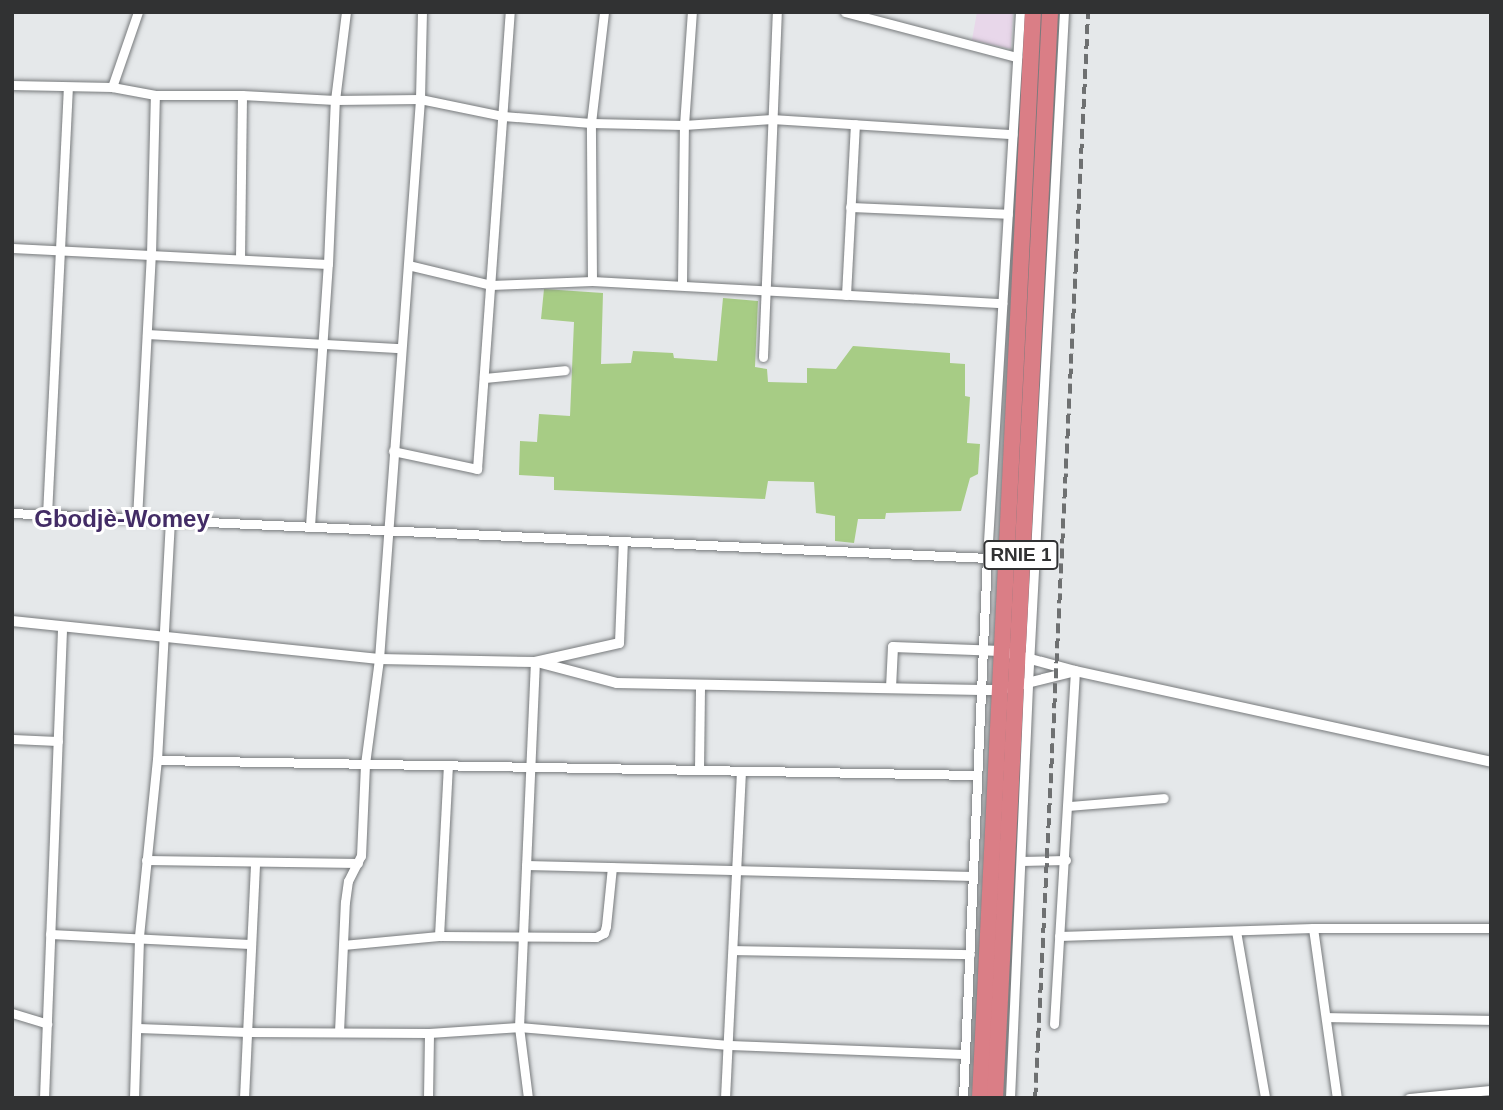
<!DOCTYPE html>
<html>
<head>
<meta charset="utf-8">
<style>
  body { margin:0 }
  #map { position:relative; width:1503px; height:1110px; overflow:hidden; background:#e5e8ea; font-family:Arial,sans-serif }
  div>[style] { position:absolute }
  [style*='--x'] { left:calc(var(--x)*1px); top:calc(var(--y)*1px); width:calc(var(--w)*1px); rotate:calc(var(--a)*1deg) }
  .commercial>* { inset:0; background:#e8d7ea }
  .green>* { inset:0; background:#a7cc85 }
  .roads { filter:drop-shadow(0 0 2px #777a7c) drop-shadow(0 0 2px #777a7c) }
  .minor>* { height:9px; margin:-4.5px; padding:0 4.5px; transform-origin:4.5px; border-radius:4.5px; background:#fff }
  .tertiary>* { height:10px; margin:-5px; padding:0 5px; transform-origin:5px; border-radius:5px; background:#fff }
  .trunk>* { height:16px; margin:-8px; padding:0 8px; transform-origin:8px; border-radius:8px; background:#da7e86 }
  .rail>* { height:3.5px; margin-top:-1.75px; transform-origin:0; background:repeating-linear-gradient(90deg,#6e7071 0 10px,transparent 0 15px) }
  span { translate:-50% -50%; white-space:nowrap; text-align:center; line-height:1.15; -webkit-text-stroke:6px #fff; paint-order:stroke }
  .shield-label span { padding:2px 5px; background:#fff; border:2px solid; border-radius:5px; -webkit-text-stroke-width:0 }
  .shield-label { font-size:19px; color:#313233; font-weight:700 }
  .quarter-label { font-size:24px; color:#432c66; font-weight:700 }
  .frame { position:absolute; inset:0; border:14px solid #313233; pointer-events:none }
</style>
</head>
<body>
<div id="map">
  <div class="commercial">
    <i style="clip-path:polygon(977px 12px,1013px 12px,1011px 49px,972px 40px)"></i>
  </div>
  <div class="green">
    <i style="clip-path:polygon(544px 289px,603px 293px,601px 364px,631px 363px,633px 351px,673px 353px,674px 358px,717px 361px,723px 298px,758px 301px,755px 367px,767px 369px,768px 382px,807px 383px,807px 368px,836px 369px,853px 346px,950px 353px,950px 363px,965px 364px,965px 396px,970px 397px,967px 443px,980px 444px,978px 474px,970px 478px,961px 511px,886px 513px,885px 519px,858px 519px,854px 543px,835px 541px,835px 516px,816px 513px,814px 482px,768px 481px,765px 499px,554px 490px,554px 477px,519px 475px,520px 441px,537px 442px,539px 414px,570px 416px,574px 322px,541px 319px)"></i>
  </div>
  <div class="roads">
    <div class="minor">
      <i style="--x:845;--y:12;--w:178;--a:14.7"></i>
      <i style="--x:12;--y:85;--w:100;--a:1.1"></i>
      <i style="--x:112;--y:87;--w:44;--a:10.5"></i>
      <i style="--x:155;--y:95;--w:87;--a:0"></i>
      <i style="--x:242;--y:95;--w:93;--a:3.1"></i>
      <i style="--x:335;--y:100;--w:85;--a:-0.7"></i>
      <i style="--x:420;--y:99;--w:85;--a:11.6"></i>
      <i style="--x:503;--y:116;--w:88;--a:4.5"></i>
      <i style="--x:591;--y:123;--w:93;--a:1.2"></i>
      <i style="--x:684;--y:125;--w:88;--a:-3.9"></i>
      <i style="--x:772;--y:119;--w:241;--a:3.6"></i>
      <i style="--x:112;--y:87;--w:79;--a:-70.9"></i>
      <i style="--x:850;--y:207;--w:158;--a:2.5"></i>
      <i style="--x:12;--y:248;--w:316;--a:2.9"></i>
      <i style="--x:240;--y:259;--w:164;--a:-89.3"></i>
      <i style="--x:408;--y:265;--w:85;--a:13.5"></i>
      <i style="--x:491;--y:285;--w:101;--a:-2.3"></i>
      <i style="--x:592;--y:281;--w:411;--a:3.1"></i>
      <i style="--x:592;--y:281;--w:158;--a:-90.4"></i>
      <i style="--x:591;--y:123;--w:112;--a:-83.3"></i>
      <i style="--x:682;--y:284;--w:159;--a:-89.3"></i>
      <i style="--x:684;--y:125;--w:113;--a:-86"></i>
      <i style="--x:846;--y:295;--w:171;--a:-87"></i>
      <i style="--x:147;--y:334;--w:254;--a:3.2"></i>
      <i style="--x:763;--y:357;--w:345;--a:-87.7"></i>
      <i style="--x:484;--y:378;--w:81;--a:-5.6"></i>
      <i style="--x:393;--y:451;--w:86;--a:12.1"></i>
      <i style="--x:477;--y:469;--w:458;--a:-85.9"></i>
      <i style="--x:12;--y:513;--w:976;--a:2.64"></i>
      <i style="--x:47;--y:515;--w:428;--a:-87.2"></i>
      <i style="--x:137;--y:519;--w:264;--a:-87"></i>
      <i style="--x:151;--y:255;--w:160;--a:-88.6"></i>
      <i style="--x:310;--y:526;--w:263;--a:-86.1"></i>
      <i style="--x:328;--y:264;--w:164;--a:-87.6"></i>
      <i style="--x:335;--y:100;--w:89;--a:-82.9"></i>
      <i style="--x:619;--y:643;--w:102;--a:-87.8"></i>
      <i style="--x:12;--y:739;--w:46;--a:2.5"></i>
      <i style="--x:157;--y:760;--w:820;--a:1.05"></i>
      <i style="--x:699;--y:770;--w:86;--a:-89.3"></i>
      <i style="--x:1069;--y:806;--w:95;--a:-4.8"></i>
      <i style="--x:146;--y:860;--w:212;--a:0.8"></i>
      <i style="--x:1021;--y:861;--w:45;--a:-1.3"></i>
      <i style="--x:526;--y:865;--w:447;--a:1.4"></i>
      <i style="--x:1313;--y:928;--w:172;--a:82"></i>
      <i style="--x:1236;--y:931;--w:169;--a:80.1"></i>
      <i style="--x:50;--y:934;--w:200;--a:2.9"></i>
      <i style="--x:439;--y:936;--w:171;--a:-87"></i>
      <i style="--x:1059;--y:936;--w:254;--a:-1.8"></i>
      <i style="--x:1313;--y:928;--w:178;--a:0"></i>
      <i style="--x:343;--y:945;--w:96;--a:-5.4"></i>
      <i style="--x:439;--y:936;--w:157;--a:0.4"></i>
      <i style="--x:596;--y:937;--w:9;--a:-27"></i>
      <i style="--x:604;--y:933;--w:7;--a:-74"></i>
      <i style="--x:606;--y:926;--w:59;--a:-84.2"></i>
      <i style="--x:733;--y:950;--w:237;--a:1"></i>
      <i style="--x:12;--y:1013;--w:37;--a:17"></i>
      <i style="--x:1326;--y:1017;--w:165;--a:1"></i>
      <i style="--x:1054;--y:1024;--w:354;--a:-86.6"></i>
      <i style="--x:138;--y:1028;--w:109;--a:2.1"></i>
      <i style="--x:247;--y:1032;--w:182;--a:0.3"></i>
      <i style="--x:429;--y:1033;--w:90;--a:-3.8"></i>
      <i style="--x:519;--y:1027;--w:210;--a:4.9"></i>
      <i style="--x:728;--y:1045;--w:237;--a:2.2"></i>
      <i style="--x:339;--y:1032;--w:130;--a:-87.4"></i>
      <i style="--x:345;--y:902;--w:21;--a:-82"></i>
      <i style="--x:348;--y:881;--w:28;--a:-63"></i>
      <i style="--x:361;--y:856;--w:92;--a:-87.5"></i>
      <i style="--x:365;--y:764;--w:106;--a:-82.4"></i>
      <i style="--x:379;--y:659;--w:561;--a:-85.81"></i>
      <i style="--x:420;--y:99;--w:87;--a:-88.7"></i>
      <i style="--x:44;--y:1098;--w:471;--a:-87.8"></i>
      <i style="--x:134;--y:1098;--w:162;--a:-88.2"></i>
      <i style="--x:139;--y:936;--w:177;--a:-84.2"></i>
      <i style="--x:157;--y:760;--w:240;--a:-86.9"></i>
      <i style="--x:244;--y:1098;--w:235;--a:-87.3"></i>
      <i style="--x:428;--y:1098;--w:65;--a:-89.1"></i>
      <i style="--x:528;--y:1098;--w:72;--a:-97.2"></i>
      <i style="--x:519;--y:1027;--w:365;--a:-87.5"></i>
      <i style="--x:725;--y:1098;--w:327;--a:-87.2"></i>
      <i style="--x:963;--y:1098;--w:541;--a:-87.46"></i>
      <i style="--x:987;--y:558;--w:547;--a:-86.54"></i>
      <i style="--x:1010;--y:1098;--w:415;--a:-87.5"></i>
      <i style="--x:1028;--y:683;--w:672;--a:-86.93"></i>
      <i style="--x:1409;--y:1098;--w:82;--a:-5.6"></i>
    </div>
    <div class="tertiary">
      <i style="--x:12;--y:621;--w:369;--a:5.9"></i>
      <i style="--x:379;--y:659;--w:156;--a:1.1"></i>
      <i style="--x:535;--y:662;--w:86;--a:-12.7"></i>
      <i style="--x:537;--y:662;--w:83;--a:14.7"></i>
      <i style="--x:617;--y:683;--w:364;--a:1.1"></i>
      <i style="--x:981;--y:690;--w:17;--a:0"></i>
      <i style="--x:998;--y:690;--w:76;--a:-13.7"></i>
      <i style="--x:891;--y:688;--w:41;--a:-87.2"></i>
      <i style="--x:893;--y:647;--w:108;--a:2.1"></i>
      <i style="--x:1001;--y:651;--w:77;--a:15.1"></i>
      <i style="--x:1075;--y:671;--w:426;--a:12.3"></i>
    </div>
    <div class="trunk">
      <i style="--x:980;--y:1098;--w:1087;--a:-87.21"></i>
      <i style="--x:995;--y:1098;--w:1087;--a:-87.1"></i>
    </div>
  </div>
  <div class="rail">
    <i style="--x:1035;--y:1098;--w:1087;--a:-87.21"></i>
  </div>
  <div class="shield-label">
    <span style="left:1021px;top:555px">RNIE 1</span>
  </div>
  <div class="quarter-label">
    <span style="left:122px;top:519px">Gbodjè-Womey</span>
  </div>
  <div class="frame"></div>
</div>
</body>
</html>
